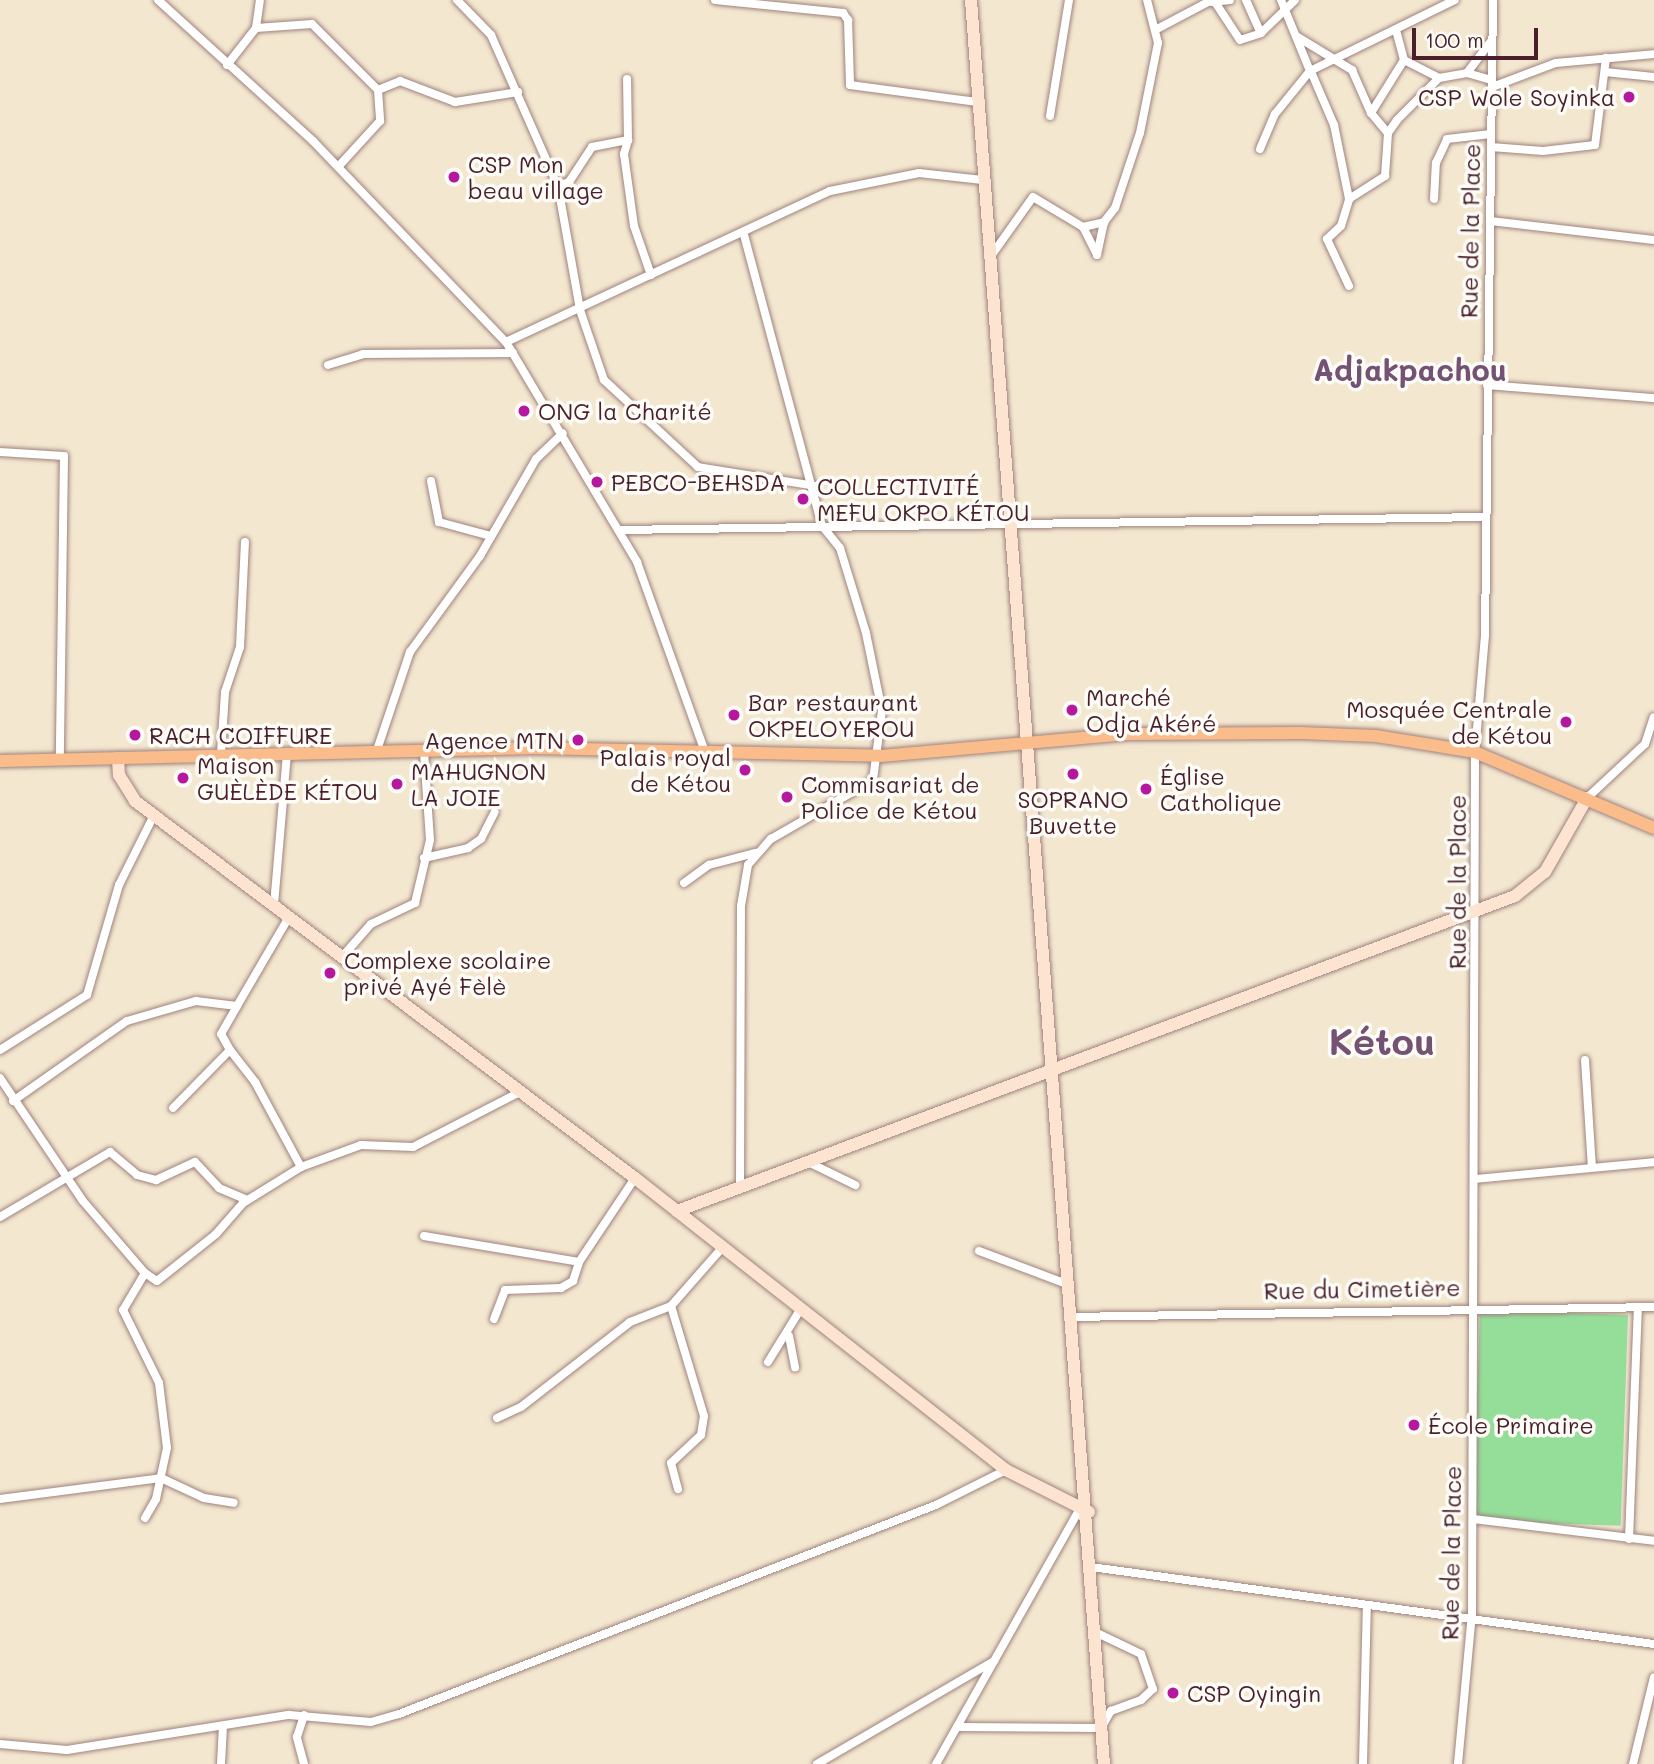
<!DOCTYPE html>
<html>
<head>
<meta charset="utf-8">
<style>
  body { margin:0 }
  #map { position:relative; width:1654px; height:1764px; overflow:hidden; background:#f4e7d0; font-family:Mali,sans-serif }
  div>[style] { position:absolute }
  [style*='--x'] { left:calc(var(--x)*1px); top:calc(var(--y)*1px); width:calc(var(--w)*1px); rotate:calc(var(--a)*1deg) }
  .green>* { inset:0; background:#95de9a; transform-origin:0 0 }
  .roads { filter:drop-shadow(0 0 2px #9f837e) drop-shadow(0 0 2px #9f837e) }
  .street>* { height:8px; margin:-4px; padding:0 4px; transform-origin:4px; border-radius:4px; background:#fff }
  .secondary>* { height:12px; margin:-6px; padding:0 6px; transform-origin:6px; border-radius:6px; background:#fde4d0 }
  .primary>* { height:12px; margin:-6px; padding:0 6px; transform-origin:6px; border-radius:6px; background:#f9bc8a }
  .dots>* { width:19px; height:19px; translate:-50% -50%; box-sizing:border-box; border:4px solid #fdfcf7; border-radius:50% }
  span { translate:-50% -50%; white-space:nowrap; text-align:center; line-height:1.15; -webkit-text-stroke:7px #fdfcf7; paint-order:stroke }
  .poi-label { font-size:23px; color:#4a1f2b }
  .right { translate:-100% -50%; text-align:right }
  .left { translate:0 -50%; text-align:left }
  .street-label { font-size:23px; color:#4a1f2b }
  .district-label { font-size:30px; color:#735273; font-weight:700 }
  .town-label { font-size:37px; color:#735273; font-weight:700 }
  .scale { position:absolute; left:1412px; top:28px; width:126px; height:32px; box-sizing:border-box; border:4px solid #4a1f2b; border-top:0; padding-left:9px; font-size:21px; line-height:24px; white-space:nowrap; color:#4a1f2b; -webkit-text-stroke:5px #fdfcf7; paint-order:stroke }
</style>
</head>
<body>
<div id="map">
  <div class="green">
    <i style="left:1628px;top:1315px;width:211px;height:148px;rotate:92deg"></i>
  </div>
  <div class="roads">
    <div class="street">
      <i style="--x:158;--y:0;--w:210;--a:42.3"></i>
      <i style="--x:313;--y:141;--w:279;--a:46.2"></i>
      <i style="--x:506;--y:342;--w:256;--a:59.2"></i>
      <i style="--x:637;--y:562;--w:199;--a:70.3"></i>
      <i style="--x:457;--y:0;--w:49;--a:45.8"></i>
      <i style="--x:491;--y:35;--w:165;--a:66.1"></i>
      <i style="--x:558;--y:186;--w:126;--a:79.9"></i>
      <i style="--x:580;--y:310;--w:74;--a:71.1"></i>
      <i style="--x:604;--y:380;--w:128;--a:42.8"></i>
      <i style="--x:698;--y:467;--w:119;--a:9.2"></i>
      <i style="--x:715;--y:0;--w:129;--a:5.8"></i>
      <i style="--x:843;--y:13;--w:9;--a:54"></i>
      <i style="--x:848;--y:20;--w:65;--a:88.2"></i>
      <i style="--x:850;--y:85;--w:129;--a:7.6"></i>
      <i style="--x:1246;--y:0;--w:36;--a:66"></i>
      <i style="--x:1261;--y:33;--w:47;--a:-44.1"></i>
      <i style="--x:1281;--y:0;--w:77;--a:67.8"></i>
      <i style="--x:1212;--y:2;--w:18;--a:-6"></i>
      <i style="--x:1215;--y:2;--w:45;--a:56.7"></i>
      <i style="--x:1240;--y:40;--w:22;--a:-18"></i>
      <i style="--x:256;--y:28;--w:56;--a:-4.1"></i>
      <i style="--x:312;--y:24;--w:93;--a:45"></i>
      <i style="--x:378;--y:90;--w:31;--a:86"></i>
      <i style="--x:380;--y:121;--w:62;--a:132.4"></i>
      <i style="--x:1157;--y:29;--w:62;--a:-27.8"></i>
      <i style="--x:1296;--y:36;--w:66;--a:31.3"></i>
      <i style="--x:1352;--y:70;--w:47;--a:66.2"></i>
      <i style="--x:1371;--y:113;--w:26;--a:50"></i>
      <i style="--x:1404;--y:60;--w:39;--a:27"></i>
      <i style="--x:227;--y:65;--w:47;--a:-51.9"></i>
      <i style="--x:256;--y:28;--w:28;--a:-82"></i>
      <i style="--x:1605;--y:72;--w:49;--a:5.8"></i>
      <i style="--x:1467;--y:73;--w:39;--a:-53"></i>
      <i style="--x:1312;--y:74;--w:56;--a:66.7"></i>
      <i style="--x:1334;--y:125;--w:76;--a:78.5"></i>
      <i style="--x:1492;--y:87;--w:68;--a:-20.6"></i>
      <i style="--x:1556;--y:63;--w:98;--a:-5.2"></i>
      <i style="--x:378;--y:90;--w:24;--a:-22"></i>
      <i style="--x:400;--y:81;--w:59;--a:20.9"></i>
      <i style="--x:455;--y:102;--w:64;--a:-9"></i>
      <i style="--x:1371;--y:113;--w:62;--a:-58.1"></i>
      <i style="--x:1404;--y:60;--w:31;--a:-105"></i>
      <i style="--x:1050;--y:116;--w:118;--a:-80.7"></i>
      <i style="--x:628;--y:140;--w:15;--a:106"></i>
      <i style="--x:624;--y:154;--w:73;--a:82.1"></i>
      <i style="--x:634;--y:226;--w:52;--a:70.9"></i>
      <i style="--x:1491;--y:147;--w:52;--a:4.4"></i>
      <i style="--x:1543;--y:151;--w:52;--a:-6.6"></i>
      <i style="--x:1595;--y:145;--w:88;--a:-82.8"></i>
      <i style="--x:1260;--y:149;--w:38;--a:-67"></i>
      <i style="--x:1275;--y:114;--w:55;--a:-50.9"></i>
      <i style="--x:1310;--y:71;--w:161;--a:-26.1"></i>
      <i style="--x:558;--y:186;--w:12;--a:-20"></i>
      <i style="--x:569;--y:182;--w:42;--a:-56.7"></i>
      <i style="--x:592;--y:147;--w:37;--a:-11"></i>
      <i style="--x:628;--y:140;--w:61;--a:-90.9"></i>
      <i style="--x:1434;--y:199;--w:36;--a:-87"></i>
      <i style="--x:1436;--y:163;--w:26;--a:-65"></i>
      <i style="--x:1447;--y:139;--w:44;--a:-6.5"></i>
      <i style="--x:1490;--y:221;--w:165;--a:6.6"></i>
      <i style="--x:1083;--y:227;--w:31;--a:63"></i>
      <i style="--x:1097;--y:255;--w:34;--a:-78"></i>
      <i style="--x:991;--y:256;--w:72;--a:-54.6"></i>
      <i style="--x:1033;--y:197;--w:58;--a:31"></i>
      <i style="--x:1083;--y:227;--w:22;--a:-13"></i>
      <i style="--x:1104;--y:222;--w:18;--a:-52"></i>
      <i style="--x:1115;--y:208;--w:79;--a:-71.6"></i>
      <i style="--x:1140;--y:133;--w:92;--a:-78.7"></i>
      <i style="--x:1158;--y:43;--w:44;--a:-104.3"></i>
      <i style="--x:1349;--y:286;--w:52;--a:-115.1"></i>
      <i style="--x:1327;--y:239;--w:19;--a:-43"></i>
      <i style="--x:1341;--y:226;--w:28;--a:-73"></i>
      <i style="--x:1349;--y:199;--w:43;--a:-32.6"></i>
      <i style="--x:1385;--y:176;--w:43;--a:-86"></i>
      <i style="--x:1388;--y:133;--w:16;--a:-55"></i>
      <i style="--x:1397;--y:120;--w:59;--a:-45"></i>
      <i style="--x:1439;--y:78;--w:28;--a:-10"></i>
      <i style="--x:1467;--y:73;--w:25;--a:16"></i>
      <i style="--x:506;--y:342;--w:357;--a:-25"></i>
      <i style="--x:830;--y:191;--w:91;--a:-11.4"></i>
      <i style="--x:919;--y:173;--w:64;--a:6.2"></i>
      <i style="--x:328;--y:365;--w:37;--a:-17"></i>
      <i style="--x:363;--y:354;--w:150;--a:-0.4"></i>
      <i style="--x:1487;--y:385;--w:168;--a:4.5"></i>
      <i style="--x:0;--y:452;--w:64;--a:3.6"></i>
      <i style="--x:64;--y:456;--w:304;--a:90.8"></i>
      <i style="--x:431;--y:481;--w:42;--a:79"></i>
      <i style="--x:439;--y:522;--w:54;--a:15.1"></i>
      <i style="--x:620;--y:530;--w:864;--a:-0.86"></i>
      <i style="--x:376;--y:753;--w:107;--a:-71.4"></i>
      <i style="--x:410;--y:652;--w:119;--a:-53.9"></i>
      <i style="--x:480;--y:556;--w:112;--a:-60"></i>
      <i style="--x:536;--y:459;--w:37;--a:-44"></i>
      <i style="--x:221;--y:754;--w:62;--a:-86.3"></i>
      <i style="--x:225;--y:692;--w:47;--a:-71.6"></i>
      <i style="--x:240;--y:647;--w:105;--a:-87.3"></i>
      <i style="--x:1587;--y:798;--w:79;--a:-43"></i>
      <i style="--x:1645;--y:744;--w:28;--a:-72"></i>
      <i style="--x:424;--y:858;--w:45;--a:-12.8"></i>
      <i style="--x:468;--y:848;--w:16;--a:-35"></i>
      <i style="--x:481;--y:839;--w:30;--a:-63"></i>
      <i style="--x:684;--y:883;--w:31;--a:-36"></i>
      <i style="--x:709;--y:865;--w:48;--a:-14.6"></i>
      <i style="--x:274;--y:905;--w:153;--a:-85.1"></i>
      <i style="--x:342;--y:957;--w:44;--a:-48.7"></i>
      <i style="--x:371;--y:924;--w:49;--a:-25.5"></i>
      <i style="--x:415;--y:903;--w:65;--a:-76.6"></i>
      <i style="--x:430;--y:840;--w:88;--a:-93.9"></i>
      <i style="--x:0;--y:1050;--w:103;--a:-32.3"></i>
      <i style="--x:87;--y:995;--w:115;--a:-73.8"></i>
      <i style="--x:119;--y:885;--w:78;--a:-63.4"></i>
      <i style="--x:230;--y:1050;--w:41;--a:52"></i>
      <i style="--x:255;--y:1082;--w:97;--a:61.6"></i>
      <i style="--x:301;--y:1167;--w:64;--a:-20.1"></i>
      <i style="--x:361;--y:1145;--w:52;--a:2.2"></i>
      <i style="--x:413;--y:1147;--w:118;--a:-27.2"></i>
      <i style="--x:1585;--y:1060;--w:107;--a:86.3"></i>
      <i style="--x:0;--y:1078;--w:148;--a:56"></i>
      <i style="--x:83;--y:1201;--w:95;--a:49.3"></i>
      <i style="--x:145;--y:1273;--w:43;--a:120.7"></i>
      <i style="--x:123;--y:1310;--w:81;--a:63.7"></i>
      <i style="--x:159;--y:1383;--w:65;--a:83"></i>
      <i style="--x:167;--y:1448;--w:52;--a:102.2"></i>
      <i style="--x:156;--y:1499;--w:22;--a:120"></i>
      <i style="--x:13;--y:1101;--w:139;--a:-35.1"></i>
      <i style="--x:127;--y:1021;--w:72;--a:-16.2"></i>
      <i style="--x:196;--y:1001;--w:41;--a:7"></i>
      <i style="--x:237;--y:1006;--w:103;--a:-59.7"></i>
      <i style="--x:173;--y:1108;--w:81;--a:-45.5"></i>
      <i style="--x:230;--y:1050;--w:18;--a:-119"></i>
      <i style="--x:221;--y:1034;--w:32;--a:-60"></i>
      <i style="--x:806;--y:1161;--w:55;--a:26.1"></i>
      <i style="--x:1475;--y:1179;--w:180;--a:-5.4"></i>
      <i style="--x:740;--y:1183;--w:277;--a:-89.8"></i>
      <i style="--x:741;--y:906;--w:42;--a:-80.3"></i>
      <i style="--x:748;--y:865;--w:35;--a:-49"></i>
      <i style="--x:771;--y:839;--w:118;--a:-30"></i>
      <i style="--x:873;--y:780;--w:70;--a:-82.6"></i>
      <i style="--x:882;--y:711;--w:80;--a:-101.6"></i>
      <i style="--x:866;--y:633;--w:89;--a:-107"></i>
      <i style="--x:840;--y:548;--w:28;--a:-129"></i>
      <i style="--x:822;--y:526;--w:301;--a:-105"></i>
      <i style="--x:0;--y:1217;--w:128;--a:-30.6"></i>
      <i style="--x:110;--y:1152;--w:35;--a:40"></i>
      <i style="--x:137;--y:1175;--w:20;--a:15"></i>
      <i style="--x:156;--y:1180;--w:43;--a:-24.8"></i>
      <i style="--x:195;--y:1162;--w:35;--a:47"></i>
      <i style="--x:219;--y:1188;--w:30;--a:23"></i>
      <i style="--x:424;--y:1236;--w:157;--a:9.5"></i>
      <i style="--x:579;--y:1262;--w:101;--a:-56.3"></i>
      <i style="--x:979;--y:1251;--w:94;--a:20.6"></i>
      <i style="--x:145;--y:1273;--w:14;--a:34"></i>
      <i style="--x:157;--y:1281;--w:75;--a:-38.5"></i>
      <i style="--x:216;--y:1234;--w:41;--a:-48.9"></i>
      <i style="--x:243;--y:1203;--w:68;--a:-31.8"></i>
      <i style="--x:671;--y:1306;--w:115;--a:73.3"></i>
      <i style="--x:704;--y:1416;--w:19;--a:99"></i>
      <i style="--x:701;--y:1435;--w:41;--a:137"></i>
      <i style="--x:671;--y:1463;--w:27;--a:75"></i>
      <i style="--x:1071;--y:1317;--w:583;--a:-0.98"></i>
      <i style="--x:494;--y:1319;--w:31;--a:-69"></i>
      <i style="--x:505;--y:1290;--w:56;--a:-2"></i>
      <i style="--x:561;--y:1288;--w:14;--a:-30"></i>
      <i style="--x:573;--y:1281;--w:20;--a:-72"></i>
      <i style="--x:789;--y:1336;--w:32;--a:79"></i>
      <i style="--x:768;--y:1362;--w:61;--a:-58.4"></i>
      <i style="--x:497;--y:1418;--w:26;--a:-25"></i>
      <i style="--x:521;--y:1407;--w:138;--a:-37.9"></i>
      <i style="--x:630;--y:1322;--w:44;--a:-21.3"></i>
      <i style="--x:671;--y:1306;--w:76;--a:-48.7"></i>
      <i style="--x:0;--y:1499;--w:162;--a:-7.4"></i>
      <i style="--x:161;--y:1478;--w:47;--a:24.9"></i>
      <i style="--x:204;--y:1498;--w:30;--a:9"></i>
      <i style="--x:1473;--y:1519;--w:182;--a:6.9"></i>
      <i style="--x:1629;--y:1539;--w:231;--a:-87.8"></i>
      <i style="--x:1091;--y:1567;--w:568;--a:7.79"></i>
      <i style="--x:957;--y:1727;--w:144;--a:0.4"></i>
      <i style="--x:1101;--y:1728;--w:20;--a:-60"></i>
      <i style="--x:1111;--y:1711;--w:32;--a:-20"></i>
      <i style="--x:1141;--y:1700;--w:16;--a:-43"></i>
      <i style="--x:1153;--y:1689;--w:37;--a:-109"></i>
      <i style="--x:1141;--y:1654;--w:53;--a:-154.4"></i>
      <i style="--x:0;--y:1744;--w:67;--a:5.1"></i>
      <i style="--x:67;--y:1750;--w:225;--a:-9"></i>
      <i style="--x:289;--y:1715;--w:82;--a:4.9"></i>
      <i style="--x:371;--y:1722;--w:29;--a:-16"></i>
      <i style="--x:399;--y:1714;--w:576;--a:-21.27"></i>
      <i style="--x:936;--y:1505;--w:78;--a:-26.6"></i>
      <i style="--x:221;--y:1764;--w:35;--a:-87"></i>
      <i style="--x:304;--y:1764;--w:28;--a:-105"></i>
      <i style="--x:297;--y:1737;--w:23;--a:-72"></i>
      <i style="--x:817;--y:1764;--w:205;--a:-30.2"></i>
      <i style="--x:936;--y:1764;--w:294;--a:-60.6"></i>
      <i style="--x:1363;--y:1764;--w:159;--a:-88.6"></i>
      <i style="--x:1458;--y:1764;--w:151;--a:-84.7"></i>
      <i style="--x:1472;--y:1614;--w:862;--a:-89.8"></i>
      <i style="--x:1475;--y:752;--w:117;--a:-85.1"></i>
      <i style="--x:1485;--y:635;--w:635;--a:-89.28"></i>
      <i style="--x:1633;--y:1764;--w:89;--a:-76.4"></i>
    </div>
    <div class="secondary">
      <i style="--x:971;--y:0;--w:1769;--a:85.69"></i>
      <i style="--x:118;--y:758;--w:17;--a:87"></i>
      <i style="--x:119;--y:775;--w:31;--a:58"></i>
      <i style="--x:135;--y:801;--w:626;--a:37.02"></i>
      <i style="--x:635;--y:1178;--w:472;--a:38.2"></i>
      <i style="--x:1006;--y:1470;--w:93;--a:26.8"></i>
      <i style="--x:677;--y:1211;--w:895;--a:-20.6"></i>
      <i style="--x:1515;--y:896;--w:38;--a:-39"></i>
      <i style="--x:1545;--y:872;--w:85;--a:-60.4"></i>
    </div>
    <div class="primary">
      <i style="--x:0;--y:761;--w:536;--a:-1.39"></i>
      <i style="--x:536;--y:748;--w:345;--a:1.3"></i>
      <i style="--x:881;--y:756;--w:247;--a:-5.1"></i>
      <i style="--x:1127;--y:734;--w:174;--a:-0.3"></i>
      <i style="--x:1301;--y:733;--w:75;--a:2.3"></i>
      <i style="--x:1376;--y:736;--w:100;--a:9.2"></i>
      <i style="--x:1475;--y:752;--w:194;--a:23"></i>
    </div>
  </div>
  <div class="dots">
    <i style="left:1629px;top:97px;background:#b5179e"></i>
    <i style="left:454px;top:177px;background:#b5179e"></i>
    <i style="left:524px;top:411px;background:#b5179e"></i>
    <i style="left:597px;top:482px;background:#b5179e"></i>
    <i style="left:803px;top:499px;background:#b5179e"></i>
    <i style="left:1072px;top:710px;background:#b5179e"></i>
    <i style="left:734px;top:715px;background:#b5179e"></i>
    <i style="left:1566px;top:722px;background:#b5179e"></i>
    <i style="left:135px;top:735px;background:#b5179e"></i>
    <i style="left:578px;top:740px;background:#b5179e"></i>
    <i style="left:745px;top:770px;background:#b5179e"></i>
    <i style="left:1073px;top:774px;background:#b5179e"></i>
    <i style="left:183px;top:778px;background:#b5179e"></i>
    <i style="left:397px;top:784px;background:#b5179e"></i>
    <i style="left:1146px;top:789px;background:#b5179e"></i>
    <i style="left:787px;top:797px;background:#b5179e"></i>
    <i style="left:330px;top:973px;background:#b5179e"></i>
    <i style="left:1414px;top:1425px;background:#b5179e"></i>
    <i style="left:1173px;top:1693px;background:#b5179e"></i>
  </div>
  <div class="poi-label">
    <span class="right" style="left:1615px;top:97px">CSP Wole Soyinka</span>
    <span class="left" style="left:468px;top:177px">CSP Mon<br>beau village</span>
    <span class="left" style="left:538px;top:411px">ONG la Charité</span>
    <span class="left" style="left:611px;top:482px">PEBCO-BEHSDA</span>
    <span class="left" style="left:817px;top:499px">COLLECTIVITÉ<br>MEFU OKPO KÉTOU</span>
    <span class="left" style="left:1086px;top:710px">Marché<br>Odja Akéré</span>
    <span class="left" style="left:748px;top:715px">Bar restaurant<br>OKPELOYEROU</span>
    <span class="right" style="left:1552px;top:722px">Mosquée Centrale<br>de Kétou</span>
    <span class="left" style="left:149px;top:735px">RACH COIFFURE</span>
    <span class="right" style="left:564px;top:740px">Agence MTN</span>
    <span class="right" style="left:731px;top:770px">Palais royal<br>de Kétou</span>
    <span class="left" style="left:197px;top:778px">Maison<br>GUÈLÈDE KÉTOU</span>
    <span class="left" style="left:411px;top:784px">MAHUGNON<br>LA JOIE</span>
    <span class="left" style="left:1160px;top:789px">Église<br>Catholique</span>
    <span class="left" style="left:801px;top:797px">Commisariat de<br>Police de Kétou</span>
    <span style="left:1073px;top:812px">SOPRANO<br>Buvette</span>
    <span class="left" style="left:344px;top:973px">Complexe scolaire<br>privé Ayé Fèlè</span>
    <span class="left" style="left:1428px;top:1425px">École Primaire</span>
    <span class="left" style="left:1187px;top:1693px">CSP Oyingin</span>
  </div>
  <div class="street-label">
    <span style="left:1470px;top:231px;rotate:-89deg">Rue de la Place</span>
    <span style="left:1457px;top:882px;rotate:-90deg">Rue de la Place</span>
    <span style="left:1362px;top:1289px;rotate:-1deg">Rue du Cimetière</span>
    <span style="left:1451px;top:1553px;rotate:-89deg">Rue de la Place</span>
  </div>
  <div class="district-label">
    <span style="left:1410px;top:369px">Adjakpachou</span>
  </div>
  <div class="town-label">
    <span style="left:1382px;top:1040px">Kétou</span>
  </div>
  <div class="scale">100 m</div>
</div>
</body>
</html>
